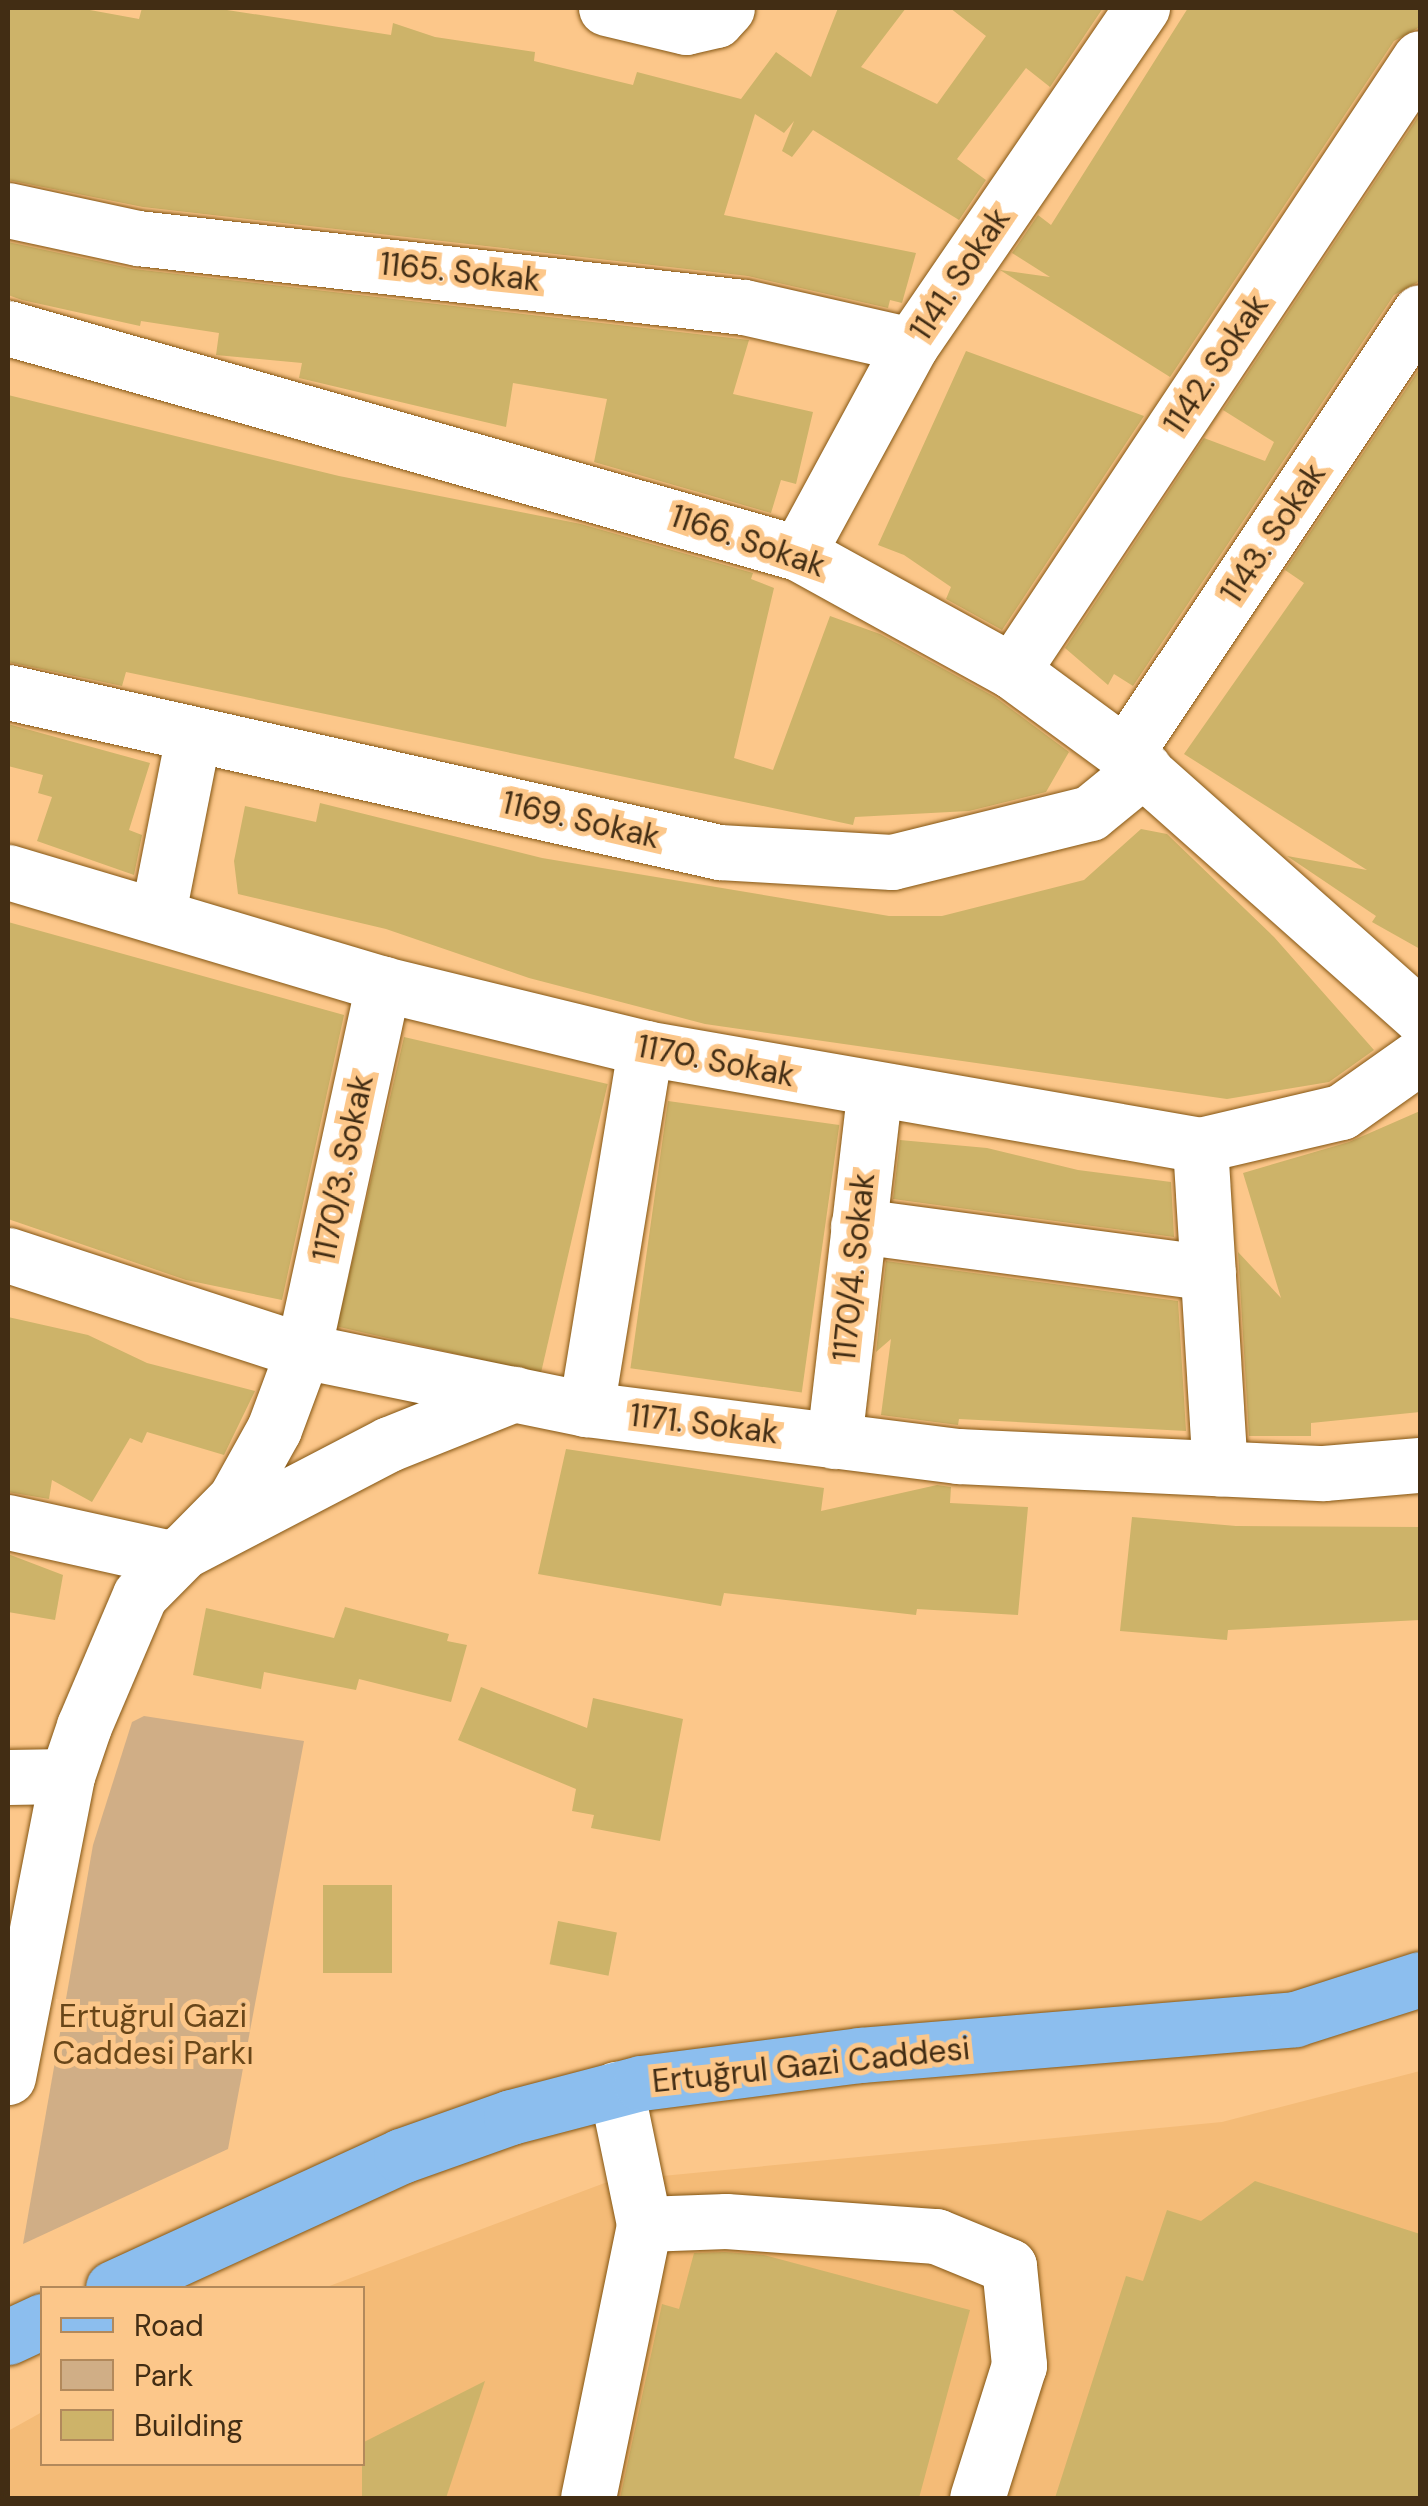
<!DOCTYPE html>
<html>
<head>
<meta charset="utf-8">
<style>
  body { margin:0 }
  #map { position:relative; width:1428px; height:2506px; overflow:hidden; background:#fcc78a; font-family:"DM Sans",sans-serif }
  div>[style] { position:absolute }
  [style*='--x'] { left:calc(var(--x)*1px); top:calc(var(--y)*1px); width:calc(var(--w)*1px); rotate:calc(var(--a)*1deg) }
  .built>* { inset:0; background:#f4bb77 }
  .green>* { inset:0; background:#d0ae86 }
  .building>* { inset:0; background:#cdb369; transform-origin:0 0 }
  .roads { filter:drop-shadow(0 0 2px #845613) drop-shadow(0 0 2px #845613) }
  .minor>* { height:55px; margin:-27.5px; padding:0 27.5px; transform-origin:27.5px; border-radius:27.5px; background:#fff }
  .major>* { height:55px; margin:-27.5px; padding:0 27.5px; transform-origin:27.5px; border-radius:27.5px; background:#8cbeee }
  span { translate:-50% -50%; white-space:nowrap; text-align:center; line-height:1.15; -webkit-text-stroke:10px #fcc78a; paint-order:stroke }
  .street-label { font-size:32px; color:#422d14 }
  .park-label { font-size:32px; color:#684619 }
  .frame { position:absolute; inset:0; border:10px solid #422d14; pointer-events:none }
  .legend { position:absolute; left:40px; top:2286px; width:325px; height:180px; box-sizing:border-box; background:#fcc78a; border:2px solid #b2895b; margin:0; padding:12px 18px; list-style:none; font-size:30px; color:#422d14 }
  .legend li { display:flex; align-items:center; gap:20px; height:50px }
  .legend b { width:50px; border:2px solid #b2895b }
</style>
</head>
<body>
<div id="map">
  <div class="built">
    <i style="clip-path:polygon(1420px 2071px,1420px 2498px,8px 2498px,8px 2431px,42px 2412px,42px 2464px,362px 2464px,362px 2288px,324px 2288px,610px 2181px,1222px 2122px)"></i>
  </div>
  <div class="green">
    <i style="clip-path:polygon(144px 1716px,304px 1741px,228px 2149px,23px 2244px,93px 1845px,132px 1722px)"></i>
  </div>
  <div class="building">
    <i style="clip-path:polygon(8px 8px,79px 8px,139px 19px,142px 8px,214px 8px,391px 35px,393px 23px,435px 37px,535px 52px,534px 61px,633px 85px,637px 72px,741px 99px,776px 52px,811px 77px,838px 8px,906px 8px,861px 67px,937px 104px,986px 36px,950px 8px,1103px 8px,1050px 87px,1026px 68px,957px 159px,986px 180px,959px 220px,813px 130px,792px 157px,782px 151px,794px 121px,784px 133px,755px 114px,724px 215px,916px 253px,902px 303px,890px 300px,888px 308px,748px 276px,143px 207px,8px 180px)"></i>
    <i style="clip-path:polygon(1188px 8px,1420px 8px,1420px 27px,1394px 41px,1170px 377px,1000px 270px,1050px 277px,1012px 253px,1038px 215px,1051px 225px)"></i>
    <i style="clip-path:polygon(1420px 114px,1420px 281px,1394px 295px,1133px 686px,1114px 674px,1108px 685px,1065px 648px,1204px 438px,1265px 461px,1274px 442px,1223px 410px)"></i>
    <i style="clip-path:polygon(8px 242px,134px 269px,749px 340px,733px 394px,813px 412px,796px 484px,781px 480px,771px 513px,594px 462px,607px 399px,513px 383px,506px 427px,299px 378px,302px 363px,216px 355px,219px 333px,141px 321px,140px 326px,22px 300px,8px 295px)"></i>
    <i style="clip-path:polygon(966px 351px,1144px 416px,1002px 630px,946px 599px,951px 587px,904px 555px,878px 545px)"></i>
    <i style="clip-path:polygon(1420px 368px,1420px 949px,1372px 922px,1376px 916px,1287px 856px,1367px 870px,1184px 754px,1304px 583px,1285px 570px)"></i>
    <i style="clip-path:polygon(8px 395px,339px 476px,581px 524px,753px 573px,751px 579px,774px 588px,734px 758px,773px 770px,830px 616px,880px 634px,995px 697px,1069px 752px,1046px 792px,969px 811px,855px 817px,853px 825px,126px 672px,122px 686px,8px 662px)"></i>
    <i style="clip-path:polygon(8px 724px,150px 763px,129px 830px,142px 835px,134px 875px,37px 841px,52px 797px,38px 793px,43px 775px,8px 766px)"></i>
    <i style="clip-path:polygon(320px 803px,542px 858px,889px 916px,942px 916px,1084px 880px,1141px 829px,1167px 834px,1274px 937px,1374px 1050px,1329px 1082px,1227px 1099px,705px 1024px,529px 978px,386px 929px,238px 894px,234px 861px,245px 806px,316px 822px)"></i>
    <i style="clip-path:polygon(8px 922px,344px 1015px,282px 1300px,186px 1280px,8px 1219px)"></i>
    <i style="left:404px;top:1037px;width:209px;height:297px;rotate:13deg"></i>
    <i style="left:668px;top:1101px;width:173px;height:270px;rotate:8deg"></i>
    <i style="clip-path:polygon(1420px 1111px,1420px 1412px,1311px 1423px,1311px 1436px,1249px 1436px,1238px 1252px,1281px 1298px,1243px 1173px,1349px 1142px)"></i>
    <i style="clip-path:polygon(900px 1140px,987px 1148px,1078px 1170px,1171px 1182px,1174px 1237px,893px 1199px)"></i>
    <i style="clip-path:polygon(886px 1261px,1178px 1301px,1186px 1431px,959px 1419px,958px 1425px,881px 1415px,891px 1339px,876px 1352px)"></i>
    <i style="clip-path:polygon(8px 1317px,88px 1335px,147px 1363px,255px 1391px,224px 1455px,147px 1432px,142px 1443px,130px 1438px,92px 1502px,52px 1480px,49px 1499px,8px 1492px)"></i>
    <i style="clip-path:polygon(566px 1449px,824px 1488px,821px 1511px,937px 1485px,951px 1487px,950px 1503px,1028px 1507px,1018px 1615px,917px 1609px,916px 1615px,724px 1593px,721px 1606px,538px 1574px)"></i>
    <i style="clip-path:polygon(1132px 1517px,1236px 1526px,1420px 1527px,1420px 1620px,1228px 1630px,1227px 1640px,1120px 1631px)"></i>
    <i style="clip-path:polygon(8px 1554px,63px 1575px,55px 1620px,8px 1612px)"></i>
    <i style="clip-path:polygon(345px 1607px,449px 1634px,447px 1641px,467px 1645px,451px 1702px,359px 1679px,356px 1690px,264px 1672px,261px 1689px,193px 1675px,206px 1608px,334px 1638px)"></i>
    <i style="clip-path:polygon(481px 1687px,587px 1728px,593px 1698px,683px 1719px,660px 1841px,591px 1828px,594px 1815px,572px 1811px,576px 1789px,458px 1740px)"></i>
    <i style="left:323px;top:1885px;width:69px;height:88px"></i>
    <i style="left:558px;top:1921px;width:60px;height:44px;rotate:11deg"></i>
    <i style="clip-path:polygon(1255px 2181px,1420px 2234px,1420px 2498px,1055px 2498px,1126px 2276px,1143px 2281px,1167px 2210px,1201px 2221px)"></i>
    <i style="clip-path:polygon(725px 2252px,764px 2255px,970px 2310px,919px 2498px,620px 2498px,662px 2304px,679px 2309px,694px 2253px)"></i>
    <i style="clip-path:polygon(485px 2381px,446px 2498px,362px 2498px,362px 2443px)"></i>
  </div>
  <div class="roads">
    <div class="minor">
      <i style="--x:606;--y:8;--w:82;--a:13.4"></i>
      <i style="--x:686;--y:27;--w:31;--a:-13"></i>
      <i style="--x:716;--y:20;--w:16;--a:-47"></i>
      <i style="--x:8;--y:210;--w:133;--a:12.2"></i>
      <i style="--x:138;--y:238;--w:610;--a:6.5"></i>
      <i style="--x:744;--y:307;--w:171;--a:12.8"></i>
      <i style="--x:8;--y:328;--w:821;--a:15.9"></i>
      <i style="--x:798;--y:553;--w:244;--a:28.9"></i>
      <i style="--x:1012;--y:671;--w:140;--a:36.3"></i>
      <i style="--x:1125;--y:754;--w:395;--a:41.6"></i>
      <i style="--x:798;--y:553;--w:237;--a:-61.5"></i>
      <i style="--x:911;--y:345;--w:409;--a:-55.6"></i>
      <i style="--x:1012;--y:671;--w:736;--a:-56.35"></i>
      <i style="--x:8;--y:692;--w:729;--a:12.68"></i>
      <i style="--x:719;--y:852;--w:173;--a:3.3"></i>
      <i style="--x:892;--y:862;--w:204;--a:-13.9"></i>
      <i style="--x:1090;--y:813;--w:70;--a:-39.2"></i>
      <i style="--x:1125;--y:754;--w:531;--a:-56.28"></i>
      <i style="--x:8;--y:872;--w:391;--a:16.6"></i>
      <i style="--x:383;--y:984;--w:270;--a:13.7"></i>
      <i style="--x:645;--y:1048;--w:563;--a:9.91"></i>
      <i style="--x:1200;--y:1145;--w:145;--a:-13.2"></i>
      <i style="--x:1341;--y:1112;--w:97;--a:-35.3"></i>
      <i style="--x:158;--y:913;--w:180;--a:-78.8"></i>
      <i style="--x:1200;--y:1145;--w:324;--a:86.5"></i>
      <i style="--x:858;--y:1226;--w:353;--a:7.6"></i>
      <i style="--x:8;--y:1255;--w:310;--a:18"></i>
      <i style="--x:303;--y:1351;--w:289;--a:11.6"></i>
      <i style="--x:586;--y:1409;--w:375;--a:7.2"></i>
      <i style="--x:958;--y:1456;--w:366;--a:2.7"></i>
      <i style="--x:1324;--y:1473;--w:96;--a:-4.8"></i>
      <i style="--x:586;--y:1409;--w:366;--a:-80.7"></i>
      <i style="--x:834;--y:1441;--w:350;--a:-83.4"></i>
      <i style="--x:8;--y:1522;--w:166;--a:12.5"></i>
      <i style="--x:170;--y:1558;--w:247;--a:-27.5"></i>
      <i style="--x:389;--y:1444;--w:135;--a:-21.8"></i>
      <i style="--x:8;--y:1777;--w:59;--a:-1"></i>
      <i style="--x:8;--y:2077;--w:307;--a:-78.9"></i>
      <i style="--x:67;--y:1776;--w:53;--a:-71.2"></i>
      <i style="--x:84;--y:1726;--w:142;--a:-66.9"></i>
      <i style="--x:140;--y:1595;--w:135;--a:-45.3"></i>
      <i style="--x:235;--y:1499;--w:80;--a:-60.9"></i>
      <i style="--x:274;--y:1429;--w:83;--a:-69.6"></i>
      <i style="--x:303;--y:1351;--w:376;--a:-77.7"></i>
      <i style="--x:644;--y:2224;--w:82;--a:-2.1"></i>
      <i style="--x:726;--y:2221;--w:211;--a:4.1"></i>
      <i style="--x:936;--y:2236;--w:79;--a:22.3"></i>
      <i style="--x:1009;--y:2266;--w:100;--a:84.2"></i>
      <i style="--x:1019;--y:2365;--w:139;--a:107.5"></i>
      <i style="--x:588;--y:2498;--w:280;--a:-78.4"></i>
      <i style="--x:644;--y:2224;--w:138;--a:-101.7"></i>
    </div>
    <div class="major">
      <i style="--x:113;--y:2288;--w:317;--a:-24.6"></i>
      <i style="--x:401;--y:2156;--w:117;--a:-19.5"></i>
      <i style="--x:511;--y:2117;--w:134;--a:-14.7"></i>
      <i style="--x:641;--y:2083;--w:221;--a:-7.3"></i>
      <i style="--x:860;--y:2055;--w:436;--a:-4.7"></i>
      <i style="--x:1295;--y:2019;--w:131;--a:-17.7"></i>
      <i style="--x:8;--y:2337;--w:38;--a:-25"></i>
    </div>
  </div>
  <div class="street-label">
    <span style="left:460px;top:272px;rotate:6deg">1165. Sokak</span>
    <span style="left:960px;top:274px;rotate:-56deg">1141. Sokak</span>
    <span style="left:1216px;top:364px;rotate:-56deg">1142. Sokak</span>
    <span style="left:1273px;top:533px;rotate:-56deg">1143. Sokak</span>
    <span style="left:748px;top:541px;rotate:19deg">1166. Sokak</span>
    <span style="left:581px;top:820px;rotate:13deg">1169. Sokak</span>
    <span style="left:716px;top:1061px;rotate:11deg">1170. Sokak</span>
    <span style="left:343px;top:1168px;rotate:-78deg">1170/3. Sokak</span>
    <span style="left:854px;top:1267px;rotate:-84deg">1170/4. Sokak</span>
    <span style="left:704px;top:1424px;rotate:7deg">1171. Sokak</span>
    <span style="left:811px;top:2065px;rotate:-6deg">Ertuğrul Gazi Caddesi</span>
  </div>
  <div class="park-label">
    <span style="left:153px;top:2035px">Ertuğrul Gazi<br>Caddesi Parkı</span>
  </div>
  <div class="frame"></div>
  <ul class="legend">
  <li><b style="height:12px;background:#8cbeee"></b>Road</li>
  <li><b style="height:28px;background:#d0ae86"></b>Park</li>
  <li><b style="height:28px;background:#cdb369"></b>Building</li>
  </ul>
</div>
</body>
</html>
